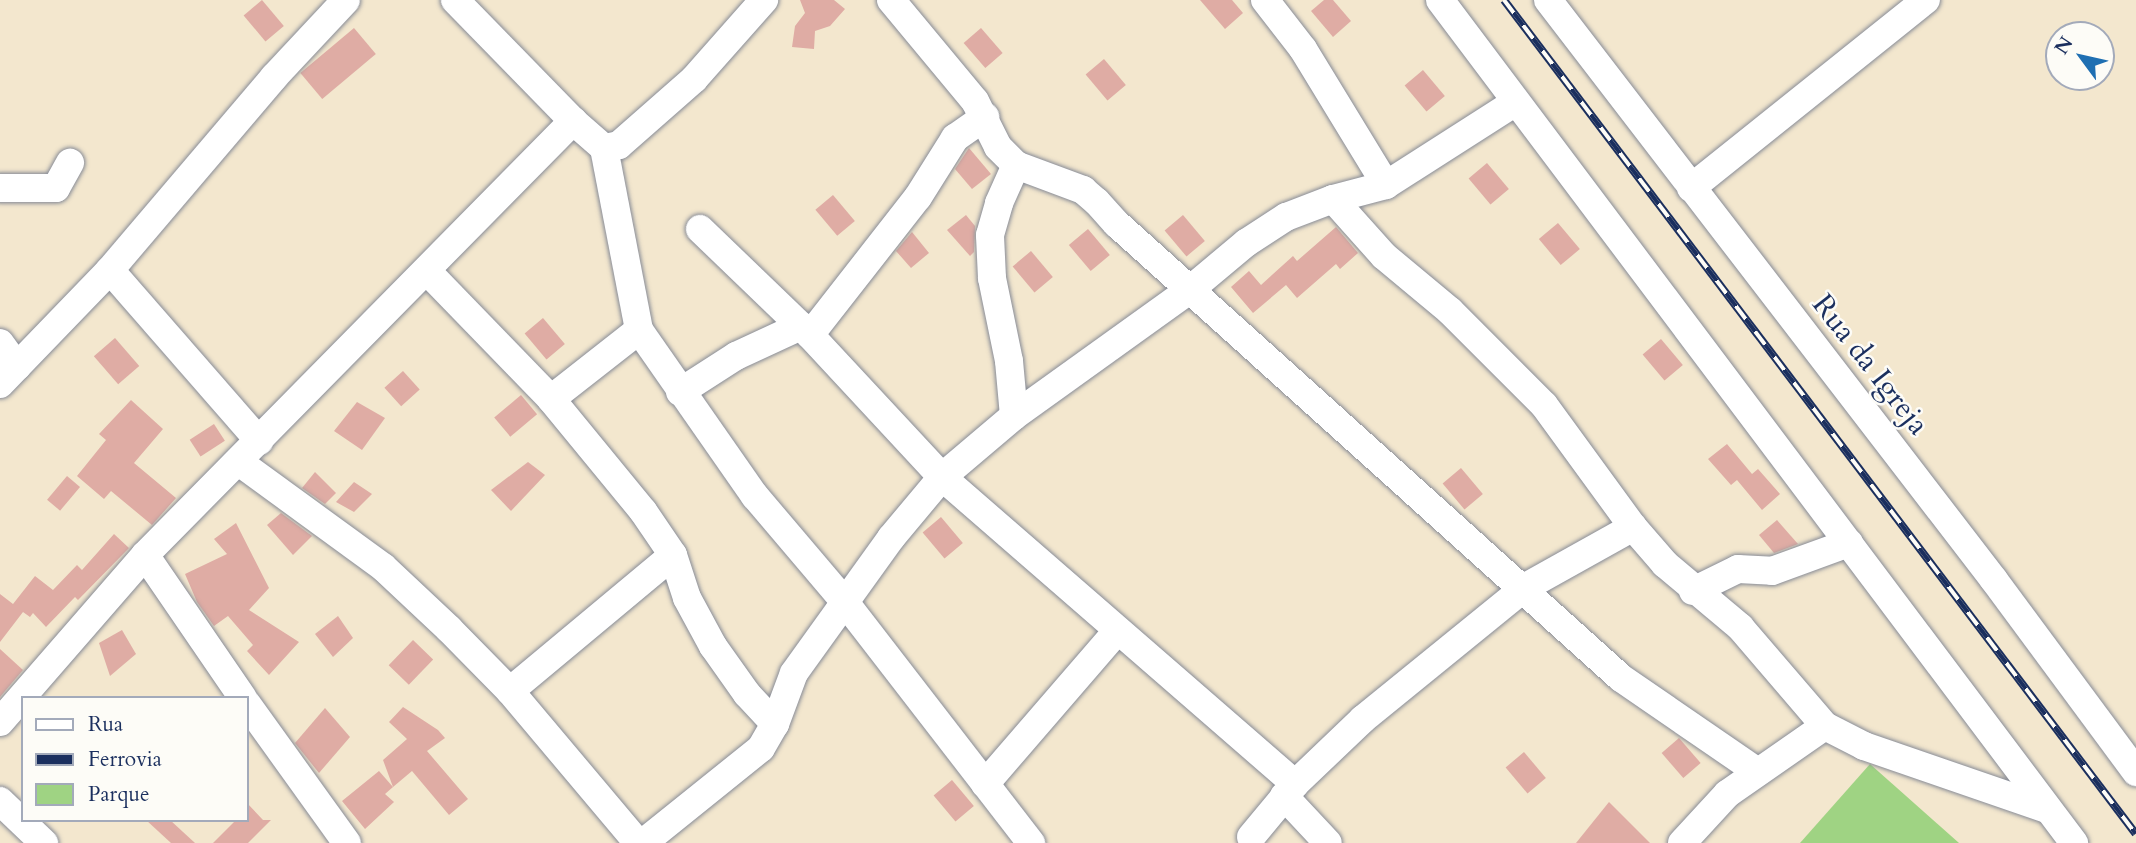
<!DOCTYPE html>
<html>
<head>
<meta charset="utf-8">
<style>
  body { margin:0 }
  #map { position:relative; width:2136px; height:843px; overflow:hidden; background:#f3e7ce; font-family:Cardo,serif }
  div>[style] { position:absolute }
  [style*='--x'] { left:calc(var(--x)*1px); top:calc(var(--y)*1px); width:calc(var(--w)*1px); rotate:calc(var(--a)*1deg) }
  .green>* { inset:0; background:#9fd383 }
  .building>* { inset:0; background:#dfaca4; transform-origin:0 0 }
  .roads { filter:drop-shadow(0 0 2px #878b96) drop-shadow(0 0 2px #878b96) }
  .minor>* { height:28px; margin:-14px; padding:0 14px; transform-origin:14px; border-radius:14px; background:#fff }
  .rail>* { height:8px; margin-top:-4px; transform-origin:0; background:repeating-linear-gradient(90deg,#fdfcf7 0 16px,#1b2f5e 0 32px); box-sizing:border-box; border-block:2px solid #1b2f5e }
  span { translate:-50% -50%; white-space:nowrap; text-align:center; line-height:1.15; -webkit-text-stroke:5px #fdfcf7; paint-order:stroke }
  .street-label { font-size:30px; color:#1b2f5e }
  .legend { position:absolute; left:21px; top:696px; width:228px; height:126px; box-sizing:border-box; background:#fdfcf7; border:2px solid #a3aaba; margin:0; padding:9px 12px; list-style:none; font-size:21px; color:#1b2f5e }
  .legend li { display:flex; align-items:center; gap:14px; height:35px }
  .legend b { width:35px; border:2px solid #a3aaba }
  .north { position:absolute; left:2045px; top:21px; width:70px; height:70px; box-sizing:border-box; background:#fdfcf7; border:2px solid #a3aaba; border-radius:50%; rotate:303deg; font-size:19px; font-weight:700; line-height:28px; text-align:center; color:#1b2f5e }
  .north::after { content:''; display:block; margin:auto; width:24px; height:32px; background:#1f6fb2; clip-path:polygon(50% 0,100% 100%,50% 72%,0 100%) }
</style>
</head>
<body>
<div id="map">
  <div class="green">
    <i style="clip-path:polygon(1870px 764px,1959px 843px,1800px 843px)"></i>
  </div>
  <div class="building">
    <i style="left:262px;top:0;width:34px;height:24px;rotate:50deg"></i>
    <i style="clip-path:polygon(800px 0,834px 0,845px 9px,830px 26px,815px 31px,814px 49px,792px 47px,795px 26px,805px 13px)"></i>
    <i style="clip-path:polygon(1200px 0,1232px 0,1243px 13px,1225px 29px)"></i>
    <i style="clip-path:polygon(1324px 0,1333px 0,1351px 21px,1333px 37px,1311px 11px)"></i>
    <i style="left:354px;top:28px;width:34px;height:70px;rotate:50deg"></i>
    <i style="left:981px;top:28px;width:33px;height:23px;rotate:49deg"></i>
    <i style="left:1104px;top:59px;width:34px;height:24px;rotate:50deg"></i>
    <i style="left:1423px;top:70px;width:34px;height:24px;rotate:50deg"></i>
    <i style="clip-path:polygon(969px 148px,991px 174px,972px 189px,955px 169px)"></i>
    <i style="left:1487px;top:163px;width:34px;height:24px;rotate:50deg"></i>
    <i style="left:833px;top:195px;width:34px;height:23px;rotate:50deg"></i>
    <i style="clip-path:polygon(966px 215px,975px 226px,974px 252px,970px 256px,947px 230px)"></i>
    <i style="left:1183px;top:215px;width:34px;height:24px;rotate:50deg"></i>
    <i style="left:1558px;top:223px;width:34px;height:25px;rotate:50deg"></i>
    <i style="clip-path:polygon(1336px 227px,1358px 253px,1340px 269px,1336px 264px,1297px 298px,1286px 285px,1253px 313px,1231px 287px,1249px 271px,1261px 285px,1293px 256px,1297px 261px)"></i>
    <i style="left:1088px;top:229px;width:34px;height:25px;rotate:50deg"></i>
    <i style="clip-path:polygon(912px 232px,929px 253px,911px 268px,896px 251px)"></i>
    <i style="left:1031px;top:251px;width:34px;height:24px;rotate:50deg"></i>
    <i style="left:543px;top:318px;width:34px;height:24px;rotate:50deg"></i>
    <i style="left:115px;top:338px;width:37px;height:28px;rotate:49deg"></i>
    <i style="left:1661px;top:339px;width:34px;height:24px;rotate:50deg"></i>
    <i style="left:403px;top:371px;width:25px;height:25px;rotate:48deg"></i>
    <i style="left:521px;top:395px;width:25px;height:35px;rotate:50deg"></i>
    <i style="clip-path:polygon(131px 400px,163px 429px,134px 463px,176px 498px,152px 525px,111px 491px,104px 499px,77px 476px,106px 440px,99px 434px)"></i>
    <i style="clip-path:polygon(357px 402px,385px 418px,362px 450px,334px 431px)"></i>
    <i style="left:214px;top:424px;width:20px;height:29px;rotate:57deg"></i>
    <i style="clip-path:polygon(1727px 444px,1752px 474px,1758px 469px,1780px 494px,1762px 510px,1737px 480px,1731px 485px,1708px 459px)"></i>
    <i style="clip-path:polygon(528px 462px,545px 475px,511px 511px,491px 490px)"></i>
    <i style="left:1461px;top:468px;width:34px;height:24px;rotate:50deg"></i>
    <i style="clip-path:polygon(315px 472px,336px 493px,325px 504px,302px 488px)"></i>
    <i style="left:67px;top:476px;width:17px;height:31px;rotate:40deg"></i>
    <i style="clip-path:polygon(354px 482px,372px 494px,354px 512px,336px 502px)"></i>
    <i style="clip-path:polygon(281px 513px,312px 536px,293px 555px,267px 525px)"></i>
    <i style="left:941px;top:517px;width:34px;height:24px;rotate:50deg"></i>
    <i style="clip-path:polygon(1777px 520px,1798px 544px,1774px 553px,1759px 535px)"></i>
    <i style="clip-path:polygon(236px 523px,269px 588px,249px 610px,299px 642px,269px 675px,247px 651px,253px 645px,228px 616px,214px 626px,197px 602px,185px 574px,227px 554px,214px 539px)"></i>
    <i style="clip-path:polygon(114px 534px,129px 548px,78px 600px,75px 597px,46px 627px,33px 613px,30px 617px,23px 612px,0 642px,0 594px,13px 604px,35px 576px,53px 590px,77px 565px,82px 570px)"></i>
    <i style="clip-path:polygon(338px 616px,353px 638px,333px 657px,315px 634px)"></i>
    <i style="clip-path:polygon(122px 630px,136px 654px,110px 676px,99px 643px)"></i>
    <i style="left:413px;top:640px;width:28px;height:35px;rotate:44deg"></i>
    <i style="clip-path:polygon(0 649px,23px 670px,0 697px)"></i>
    <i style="clip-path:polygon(403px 707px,438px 730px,445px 738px,427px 751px,468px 799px,449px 815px,412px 771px,393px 787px,383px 760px,407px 739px,389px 722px)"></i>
    <i style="clip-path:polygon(325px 708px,350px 737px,319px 773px,295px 743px)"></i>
    <i style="left:1679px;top:738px;width:33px;height:23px;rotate:49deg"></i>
    <i style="left:1524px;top:752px;width:34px;height:24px;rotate:50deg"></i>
    <i style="clip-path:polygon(379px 771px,393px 787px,385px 794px,394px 802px,365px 829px,342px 801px)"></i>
    <i style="left:952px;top:780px;width:34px;height:24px;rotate:50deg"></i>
    <i style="clip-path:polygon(1609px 802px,1650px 843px,1576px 843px)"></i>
    <i style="clip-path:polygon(247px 803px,263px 820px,271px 820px,248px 843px,213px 843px,236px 820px,247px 820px)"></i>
    <i style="clip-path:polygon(146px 820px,170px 820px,195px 843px,171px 843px)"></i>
  </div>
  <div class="roads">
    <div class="minor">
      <i style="--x:455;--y:0;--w:169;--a:45.7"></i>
      <i style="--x:891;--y:0;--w:131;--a:50.3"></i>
      <i style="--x:975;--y:101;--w:51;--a:63.4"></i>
      <i style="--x:998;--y:147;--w:25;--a:45"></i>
      <i style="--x:1016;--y:165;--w:72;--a:20.5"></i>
      <i style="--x:1083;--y:190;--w:18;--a:41"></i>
      <i style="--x:1097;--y:202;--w:30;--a:48"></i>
      <i style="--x:1117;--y:224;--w:678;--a:42.01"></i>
      <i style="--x:1621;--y:678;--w:166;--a:34.5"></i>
      <i style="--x:1265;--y:0;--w:62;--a:52.2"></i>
      <i style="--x:1303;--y:49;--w:159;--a:58.6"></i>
      <i style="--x:1440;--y:0;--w:1055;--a:53.05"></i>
      <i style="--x:1548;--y:0;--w:732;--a:52.44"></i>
      <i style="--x:1994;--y:580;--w:239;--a:53.5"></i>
      <i style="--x:604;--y:148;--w:185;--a:79.1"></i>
      <i style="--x:639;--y:330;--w:203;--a:55.1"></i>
      <i style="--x:755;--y:496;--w:138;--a:49.7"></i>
      <i style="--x:844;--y:601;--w:306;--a:52.3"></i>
      <i style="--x:0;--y:188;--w:56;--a:0"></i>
      <i style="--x:56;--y:188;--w:29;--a:-61"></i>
      <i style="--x:1691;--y:188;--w:301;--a:-38.7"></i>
      <i style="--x:1333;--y:199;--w:76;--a:48.2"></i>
      <i style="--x:1384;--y:256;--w:86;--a:39.8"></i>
      <i style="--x:1450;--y:311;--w:133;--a:45"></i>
      <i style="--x:1544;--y:405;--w:151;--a:53.9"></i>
      <i style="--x:1633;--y:527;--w:49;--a:49.1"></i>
      <i style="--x:1665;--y:564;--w:98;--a:40"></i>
      <i style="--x:1740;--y:627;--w:130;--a:49.4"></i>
      <i style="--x:1825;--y:726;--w:44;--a:27.1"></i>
      <i style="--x:1864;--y:746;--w:194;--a:19"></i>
      <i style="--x:700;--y:229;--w:153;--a:43.9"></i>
      <i style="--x:810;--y:335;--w:194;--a:47.1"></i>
      <i style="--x:942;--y:477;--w:468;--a:41"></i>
      <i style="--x:110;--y:270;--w:227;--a:48.9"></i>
      <i style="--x:427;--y:271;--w:178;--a:45.9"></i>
      <i style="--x:551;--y:399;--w:145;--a:50.6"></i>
      <i style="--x:643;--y:511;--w:53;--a:55.7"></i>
      <i style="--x:673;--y:555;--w:45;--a:72"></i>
      <i style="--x:687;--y:598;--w:55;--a:61.6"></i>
      <i style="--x:713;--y:646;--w:59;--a:54.7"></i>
      <i style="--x:747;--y:694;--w:41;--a:47"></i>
      <i style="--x:810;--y:335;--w:175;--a:-52"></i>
      <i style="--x:918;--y:197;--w:70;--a:-57.9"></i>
      <i style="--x:955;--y:138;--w:37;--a:-35"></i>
      <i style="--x:0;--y:343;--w:29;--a:54"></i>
      <i style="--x:0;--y:384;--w:158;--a:-46"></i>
      <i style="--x:110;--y:270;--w:253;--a:-49.6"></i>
      <i style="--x:274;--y:77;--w:105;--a:-46.9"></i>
      <i style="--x:680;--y:392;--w:67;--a:-32.7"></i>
      <i style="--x:736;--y:356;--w:72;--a:-24.8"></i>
      <i style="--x:551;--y:399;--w:112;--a:-38.1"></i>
      <i style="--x:1014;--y:416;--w:55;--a:-95.2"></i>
      <i style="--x:1009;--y:361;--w:85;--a:-101.6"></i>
      <i style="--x:992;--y:278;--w:43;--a:-92.7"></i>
      <i style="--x:990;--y:235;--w:33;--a:-74"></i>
      <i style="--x:999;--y:203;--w:42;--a:-65.9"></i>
      <i style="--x:239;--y:462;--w:178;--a:36.1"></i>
      <i style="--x:383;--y:567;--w:91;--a:43.2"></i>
      <i style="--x:449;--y:629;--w:87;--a:45.5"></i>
      <i style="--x:510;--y:691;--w:199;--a:49.9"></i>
      <i style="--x:145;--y:555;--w:173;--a:55.6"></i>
      <i style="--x:1693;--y:591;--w:50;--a:-26.1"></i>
      <i style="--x:1738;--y:569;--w:34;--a:3"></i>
      <i style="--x:1772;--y:571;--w:82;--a:-20"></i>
      <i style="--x:510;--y:691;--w:212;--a:-39.8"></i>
      <i style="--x:247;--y:704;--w:171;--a:54.3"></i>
      <i style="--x:0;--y:722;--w:221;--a:-49"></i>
      <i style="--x:145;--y:555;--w:610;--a:-45.4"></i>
      <i style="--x:573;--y:121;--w:41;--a:41.1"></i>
      <i style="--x:604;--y:148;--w:15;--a:-11"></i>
      <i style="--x:619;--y:145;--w:100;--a:-41.3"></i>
      <i style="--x:694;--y:79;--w:106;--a:-48.5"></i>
      <i style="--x:985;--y:784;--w:202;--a:-49.2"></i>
      <i style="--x:1284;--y:796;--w:64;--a:46.9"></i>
      <i style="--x:0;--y:801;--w:61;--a:43.7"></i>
      <i style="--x:1251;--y:837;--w:69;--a:-50.3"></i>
      <i style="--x:1295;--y:784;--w:94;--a:-43.7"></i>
      <i style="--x:1363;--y:719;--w:208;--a:-39.1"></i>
      <i style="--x:1524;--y:588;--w:125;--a:-29.2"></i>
      <i style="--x:643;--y:843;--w:151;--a:-38.8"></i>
      <i style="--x:761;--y:748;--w:28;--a:-60"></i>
      <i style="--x:775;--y:724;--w:54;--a:-69.6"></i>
      <i style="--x:794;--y:673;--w:166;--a:-54.3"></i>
      <i style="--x:891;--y:538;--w:80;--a:-50.1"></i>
      <i style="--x:942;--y:477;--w:94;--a:-40.3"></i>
      <i style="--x:1014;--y:416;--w:218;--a:-35.7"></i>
      <i style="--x:1191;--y:289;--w:72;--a:-39.9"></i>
      <i style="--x:1246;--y:243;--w:48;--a:-33"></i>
      <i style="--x:1286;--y:217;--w:50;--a:-21"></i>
      <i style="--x:1333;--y:199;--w:55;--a:-14.8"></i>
      <i style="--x:1386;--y:185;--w:152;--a:-32.6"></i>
      <i style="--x:1682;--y:843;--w:67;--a:-47.4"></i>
      <i style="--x:1727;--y:794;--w:119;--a:-34.8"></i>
    </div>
  </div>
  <div class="rail">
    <i style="--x:1504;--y:0;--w:1046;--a:52.85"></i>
  </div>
  <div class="street-label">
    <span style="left:1870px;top:365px;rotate:52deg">Rua da Igreja</span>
  </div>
  <ul class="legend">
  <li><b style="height:9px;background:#fff"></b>Rua</li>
  <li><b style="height:9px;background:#1b2f5e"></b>Ferrovia</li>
  <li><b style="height:19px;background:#9fd383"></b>Parque</li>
  </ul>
  <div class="north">N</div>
</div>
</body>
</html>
